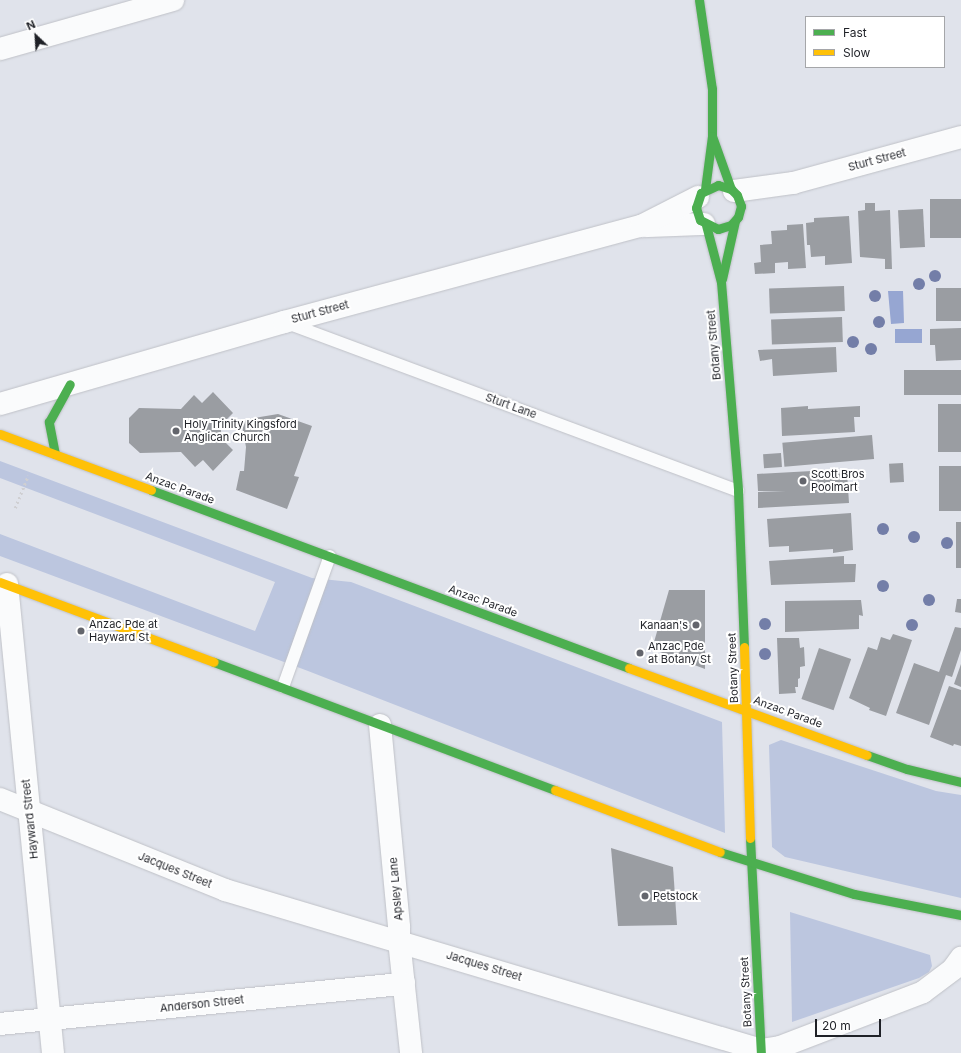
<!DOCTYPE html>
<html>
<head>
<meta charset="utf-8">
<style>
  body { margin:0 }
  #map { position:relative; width:961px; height:1053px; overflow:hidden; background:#e0e3eb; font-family:Inter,sans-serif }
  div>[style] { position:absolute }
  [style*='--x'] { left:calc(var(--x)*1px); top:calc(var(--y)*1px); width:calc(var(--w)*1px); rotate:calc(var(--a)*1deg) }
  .green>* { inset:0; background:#bcc6df }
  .water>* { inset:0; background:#96a6d2; transform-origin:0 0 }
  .building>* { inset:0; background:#9a9da2; transform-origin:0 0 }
  .path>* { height:2.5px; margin-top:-1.25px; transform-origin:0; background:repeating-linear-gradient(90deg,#cfcfd2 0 2px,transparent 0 5px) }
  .roads { filter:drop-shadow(0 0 1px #bfc1c7) drop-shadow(0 0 1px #bfc1c7) }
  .lane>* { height:12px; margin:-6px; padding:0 6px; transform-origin:6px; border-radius:6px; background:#fafbfc }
  .street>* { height:22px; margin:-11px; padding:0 11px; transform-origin:11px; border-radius:11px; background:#fafbfc }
  .fast>* { height:9px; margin:-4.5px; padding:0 4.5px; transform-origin:4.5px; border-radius:4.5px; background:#4caf50 }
  .slow>* { height:9px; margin:-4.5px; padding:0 4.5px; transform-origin:4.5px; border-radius:4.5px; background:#ffc107 }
  .trees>* { width:12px; height:12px; margin:-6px; border-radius:50%; background:#737ea8 }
  .dots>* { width:11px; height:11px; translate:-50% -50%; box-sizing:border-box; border:2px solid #fff; border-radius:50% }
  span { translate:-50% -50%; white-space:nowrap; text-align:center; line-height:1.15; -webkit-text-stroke:4px #fff; paint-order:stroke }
  .street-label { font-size:11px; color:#1f2127 }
  .poi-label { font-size:11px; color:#1f2127 }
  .left { translate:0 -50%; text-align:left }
  .right { translate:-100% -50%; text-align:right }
  .legend { position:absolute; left:805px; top:16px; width:140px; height:52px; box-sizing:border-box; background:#fff; border:1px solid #a5a6a9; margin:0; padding:5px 7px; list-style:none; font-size:12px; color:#1f2127 }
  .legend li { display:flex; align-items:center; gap:8px; height:20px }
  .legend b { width:20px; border:1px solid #a5a6a9 }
  .north { position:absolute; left:16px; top:16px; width:40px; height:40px; -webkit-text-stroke:3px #fff; paint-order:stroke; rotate:335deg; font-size:11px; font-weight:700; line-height:16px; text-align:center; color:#1f2127 }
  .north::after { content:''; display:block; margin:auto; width:14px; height:18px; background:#1f2127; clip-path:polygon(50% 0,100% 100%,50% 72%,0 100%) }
  .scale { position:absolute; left:815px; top:1019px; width:66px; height:18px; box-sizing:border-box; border:2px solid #1f2127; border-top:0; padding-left:5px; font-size:12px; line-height:14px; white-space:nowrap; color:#1f2127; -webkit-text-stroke:3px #fff; paint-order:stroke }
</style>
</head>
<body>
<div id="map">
  <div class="green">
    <i style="clip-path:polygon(0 461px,312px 578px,351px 582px,722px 722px,725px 833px,308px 671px,0 556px,0 534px,255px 631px,275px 582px,0 478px)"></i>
    <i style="clip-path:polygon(781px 740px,936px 791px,961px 795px,961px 898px,785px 857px,772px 847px,769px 745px)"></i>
    <i style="clip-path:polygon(790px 912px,930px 955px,932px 966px,929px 972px,919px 978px,792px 1022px)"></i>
  </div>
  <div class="water">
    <i style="clip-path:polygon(888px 291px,903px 291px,904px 323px,891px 324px)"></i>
    <i style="left:895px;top:329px;width:27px;height:14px"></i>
  </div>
  <div class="building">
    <i style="left:961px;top:199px;width:39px;height:31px;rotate:90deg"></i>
    <i style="clip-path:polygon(865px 203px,875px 203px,875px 211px,890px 210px,892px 269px,885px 269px,885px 259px,860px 257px,858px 211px,865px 210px)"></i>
    <i style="left:923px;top:209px;width:38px;height:25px;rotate:87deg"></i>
    <i style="clip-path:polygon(849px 216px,852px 263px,825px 265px,825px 256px,811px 257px,810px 245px,807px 245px,806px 223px,814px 222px,814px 218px)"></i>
    <i style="clip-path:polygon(803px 224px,806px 268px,788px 269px,788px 262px,775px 263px,775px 273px,755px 274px,754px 263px,761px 262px,760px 245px,772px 244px,771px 231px,787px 230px,787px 225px)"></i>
    <i style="left:844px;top:286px;width:25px;height:75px;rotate:88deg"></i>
    <i style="left:936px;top:288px;width:25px;height:33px"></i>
    <i style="left:842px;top:317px;width:25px;height:71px;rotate:88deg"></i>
    <i style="clip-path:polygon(961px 328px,961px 360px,936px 361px,935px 345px,930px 345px,930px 329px)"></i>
    <i style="clip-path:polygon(836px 347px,837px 372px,773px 376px,772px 359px,760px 361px,758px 350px)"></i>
    <i style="left:961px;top:370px;width:25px;height:57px;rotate:90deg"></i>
    <i style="clip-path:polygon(213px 392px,233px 413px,221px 425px,221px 438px,233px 450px,213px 471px,203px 460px,195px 467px,181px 452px,140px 453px,129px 443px,129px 418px,139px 408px,181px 409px,194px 395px,202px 403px)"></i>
    <i style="left:961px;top:404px;width:48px;height:23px;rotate:90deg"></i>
    <i style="clip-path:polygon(808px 406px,808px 409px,860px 406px,860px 417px,854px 417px,855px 432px,782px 436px,781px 408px)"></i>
    <i style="clip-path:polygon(278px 414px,312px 426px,294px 476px,299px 477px,287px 509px,236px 490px,240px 471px,244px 471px,246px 447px,241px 420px)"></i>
    <i style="left:872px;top:435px;width:24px;height:90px;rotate:85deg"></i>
    <i style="left:781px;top:453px;width:14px;height:18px;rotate:86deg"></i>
    <i style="left:903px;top:463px;width:19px;height:14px;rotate:87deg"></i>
    <i style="left:961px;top:466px;width:45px;height:22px;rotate:90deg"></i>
    <i style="clip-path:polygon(812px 471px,812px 474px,847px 472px,849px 503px,758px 508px,758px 492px,786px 491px,758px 491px,757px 474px)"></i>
    <i style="clip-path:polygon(851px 513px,853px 550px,833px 553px,833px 549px,789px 552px,789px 546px,769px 547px,767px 519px)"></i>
    <i style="left:956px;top:522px;width:5px;height:46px"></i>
    <i style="clip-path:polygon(844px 556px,844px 564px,856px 564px,855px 582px,771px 585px,769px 561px)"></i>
    <i style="clip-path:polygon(669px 590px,705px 590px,705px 669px,652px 649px)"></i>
    <i style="clip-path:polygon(957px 599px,961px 599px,961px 613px,955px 612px)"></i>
    <i style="clip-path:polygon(861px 600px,863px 616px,859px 615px,859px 629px,785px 632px,785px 601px)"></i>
    <i style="clip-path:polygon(955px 627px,961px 628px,961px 650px,952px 677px,946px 675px,929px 725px,896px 713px,914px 663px,939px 672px)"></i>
    <i style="clip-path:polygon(893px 634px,912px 640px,886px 716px,869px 710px,870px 708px,849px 698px,868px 647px,877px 650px,881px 637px,890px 640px)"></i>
    <i style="clip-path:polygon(777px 638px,799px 638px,800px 648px,804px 647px,805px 666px,800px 667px,800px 678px,798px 679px,798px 687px,795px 687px,796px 693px,779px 694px)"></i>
    <i style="left:819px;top:648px;width:34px;height:54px;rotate:19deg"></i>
    <i style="clip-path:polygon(961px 664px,961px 687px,954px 684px)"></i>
    <i style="clip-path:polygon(949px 686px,961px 690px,961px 746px,954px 744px,953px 746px,930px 737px)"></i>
    <i style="clip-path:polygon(611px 848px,673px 867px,677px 925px,618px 926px)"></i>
  </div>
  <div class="path">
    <i style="--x:15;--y:508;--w:35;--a:-68"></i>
  </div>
  <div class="roads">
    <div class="lane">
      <i style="--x:287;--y:323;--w:481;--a:20.4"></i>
      <i style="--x:283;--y:687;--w:139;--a:-70.3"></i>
    </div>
    <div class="street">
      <i style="--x:0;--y:49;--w:180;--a:-15.8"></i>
      <i style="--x:734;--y:191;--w:60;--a:-7.7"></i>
      <i style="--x:793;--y:183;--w:174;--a:-15.3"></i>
      <i style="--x:646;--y:226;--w:58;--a:-2"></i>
      <i style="--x:0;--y:404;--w:296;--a:-16.1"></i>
      <i style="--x:284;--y:322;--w:370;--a:-15.1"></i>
      <i style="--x:641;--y:226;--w:64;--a:-27"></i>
      <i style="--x:7;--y:584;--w:471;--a:84.4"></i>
      <i style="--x:380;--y:725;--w:203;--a:84.6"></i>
      <i style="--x:399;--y:927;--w:13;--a:90"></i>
      <i style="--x:399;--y:940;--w:114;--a:83.9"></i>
      <i style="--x:0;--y:799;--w:243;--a:22"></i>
      <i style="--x:225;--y:890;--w:559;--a:16.62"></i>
      <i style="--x:761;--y:1050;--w:19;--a:-9"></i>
      <i style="--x:780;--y:1047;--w:153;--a:-21"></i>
      <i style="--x:923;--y:992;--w:38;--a:-37"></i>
      <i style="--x:953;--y:969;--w:14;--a:-54"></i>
      <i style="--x:0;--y:1024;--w:406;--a:-5.7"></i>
    </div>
    <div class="fast">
      <i style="--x:699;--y:0;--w:90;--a:81.7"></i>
      <i style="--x:712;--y:89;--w:47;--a:90"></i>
      <i style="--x:712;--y:136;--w:53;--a:97.5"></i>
      <i style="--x:712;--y:136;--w:56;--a:70.3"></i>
      <i style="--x:731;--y:189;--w:8;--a:45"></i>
      <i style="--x:737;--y:195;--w:12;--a:70"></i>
      <i style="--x:741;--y:206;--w:11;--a:105"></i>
      <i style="--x:738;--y:217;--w:11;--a:131"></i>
      <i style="--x:731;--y:225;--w:14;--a:163"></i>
      <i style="--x:718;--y:229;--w:20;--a:-153"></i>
      <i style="--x:700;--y:220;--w:13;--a:-108"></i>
      <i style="--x:696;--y:208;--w:16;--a:-72"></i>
      <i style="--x:701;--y:193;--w:19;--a:-25"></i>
      <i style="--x:718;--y:185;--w:14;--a:17"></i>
      <i style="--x:706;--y:225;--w:59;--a:75.3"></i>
      <i style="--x:721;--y:282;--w:210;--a:85.3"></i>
      <i style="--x:738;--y:491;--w:156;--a:87.8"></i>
      <i style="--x:722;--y:279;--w:59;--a:-77.4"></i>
      <i style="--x:55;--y:454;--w:33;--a:-101"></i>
      <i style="--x:49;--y:422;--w:43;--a:-61.1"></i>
      <i style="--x:151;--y:490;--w:510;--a:20.42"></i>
      <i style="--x:214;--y:662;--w:364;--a:20.6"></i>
      <i style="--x:867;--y:755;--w:42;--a:19.3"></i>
      <i style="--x:907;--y:769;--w:56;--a:13.5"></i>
      <i style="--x:750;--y:838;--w:215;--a:87.1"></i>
      <i style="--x:720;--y:852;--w:140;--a:17.4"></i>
      <i style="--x:854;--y:894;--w:109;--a:11.1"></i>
    </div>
    <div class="slow">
      <i style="--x:0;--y:434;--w:161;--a:20.3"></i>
      <i style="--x:0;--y:582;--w:228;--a:20.5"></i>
      <i style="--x:744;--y:647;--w:191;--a:88.2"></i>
      <i style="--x:629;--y:668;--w:253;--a:20.1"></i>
      <i style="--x:555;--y:790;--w:176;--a:20.6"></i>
    </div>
  </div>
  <div class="trees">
    <i style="left:935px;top:276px"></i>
    <i style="left:919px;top:284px"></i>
    <i style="left:875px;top:296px"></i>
    <i style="left:879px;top:322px"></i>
    <i style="left:853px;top:342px"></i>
    <i style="left:871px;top:349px"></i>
    <i style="left:883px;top:529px"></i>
    <i style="left:914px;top:537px"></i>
    <i style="left:947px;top:543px"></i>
    <i style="left:883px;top:586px"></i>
    <i style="left:929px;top:600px"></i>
    <i style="left:765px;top:624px"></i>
    <i style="left:912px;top:625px"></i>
    <i style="left:765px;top:654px"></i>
  </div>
  <div class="dots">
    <i style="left:176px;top:431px;background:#63656c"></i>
    <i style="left:803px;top:481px;background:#63656c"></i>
    <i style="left:696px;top:625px;background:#63656c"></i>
    <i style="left:81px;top:631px;background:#63656c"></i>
    <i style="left:640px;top:653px;background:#63656c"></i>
    <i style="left:645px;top:896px;background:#63656c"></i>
  </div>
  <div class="street-label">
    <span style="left:877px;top:160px;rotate:-15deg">Sturt Street</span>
    <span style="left:320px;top:312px;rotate:-15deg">Sturt Street</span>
    <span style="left:714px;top:345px;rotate:-95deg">Botany Street</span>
    <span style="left:511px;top:406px;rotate:20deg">Sturt Lane</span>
    <span style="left:180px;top:488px;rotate:20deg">Anzac Parade</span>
    <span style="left:483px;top:601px;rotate:20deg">Anzac Parade</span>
    <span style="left:733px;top:668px;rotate:-92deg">Botany Street</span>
    <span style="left:788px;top:712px;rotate:20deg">Anzac Parade</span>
    <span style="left:30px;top:819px;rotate:-96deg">Hayward Street</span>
    <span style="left:175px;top:870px;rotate:22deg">Jacques Street</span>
    <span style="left:396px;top:889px;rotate:-95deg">Apsley Lane</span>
    <span style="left:484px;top:966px;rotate:17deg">Jacques Street</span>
    <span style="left:746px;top:992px;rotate:-93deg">Botany Street</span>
    <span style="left:202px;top:1004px;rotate:-6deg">Anderson Street</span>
  </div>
  <div class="poi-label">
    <span class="left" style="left:184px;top:431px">Holy Trinity Kingsford<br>Anglican Church</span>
    <span class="left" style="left:811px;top:481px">Scott Bros<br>Poolmart</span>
    <span class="left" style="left:89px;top:631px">Anzac Pde at<br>Hayward St</span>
    <span class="right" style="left:688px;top:625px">Kanaan's</span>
    <span class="left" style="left:648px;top:653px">Anzac Pde<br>at Botany St</span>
    <span class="left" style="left:653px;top:896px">Petstock</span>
  </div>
  <ul class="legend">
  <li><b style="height:5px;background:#4caf50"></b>Fast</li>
  <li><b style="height:5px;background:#ffc107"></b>Slow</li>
  </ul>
  <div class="north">N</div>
  <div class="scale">20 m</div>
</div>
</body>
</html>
